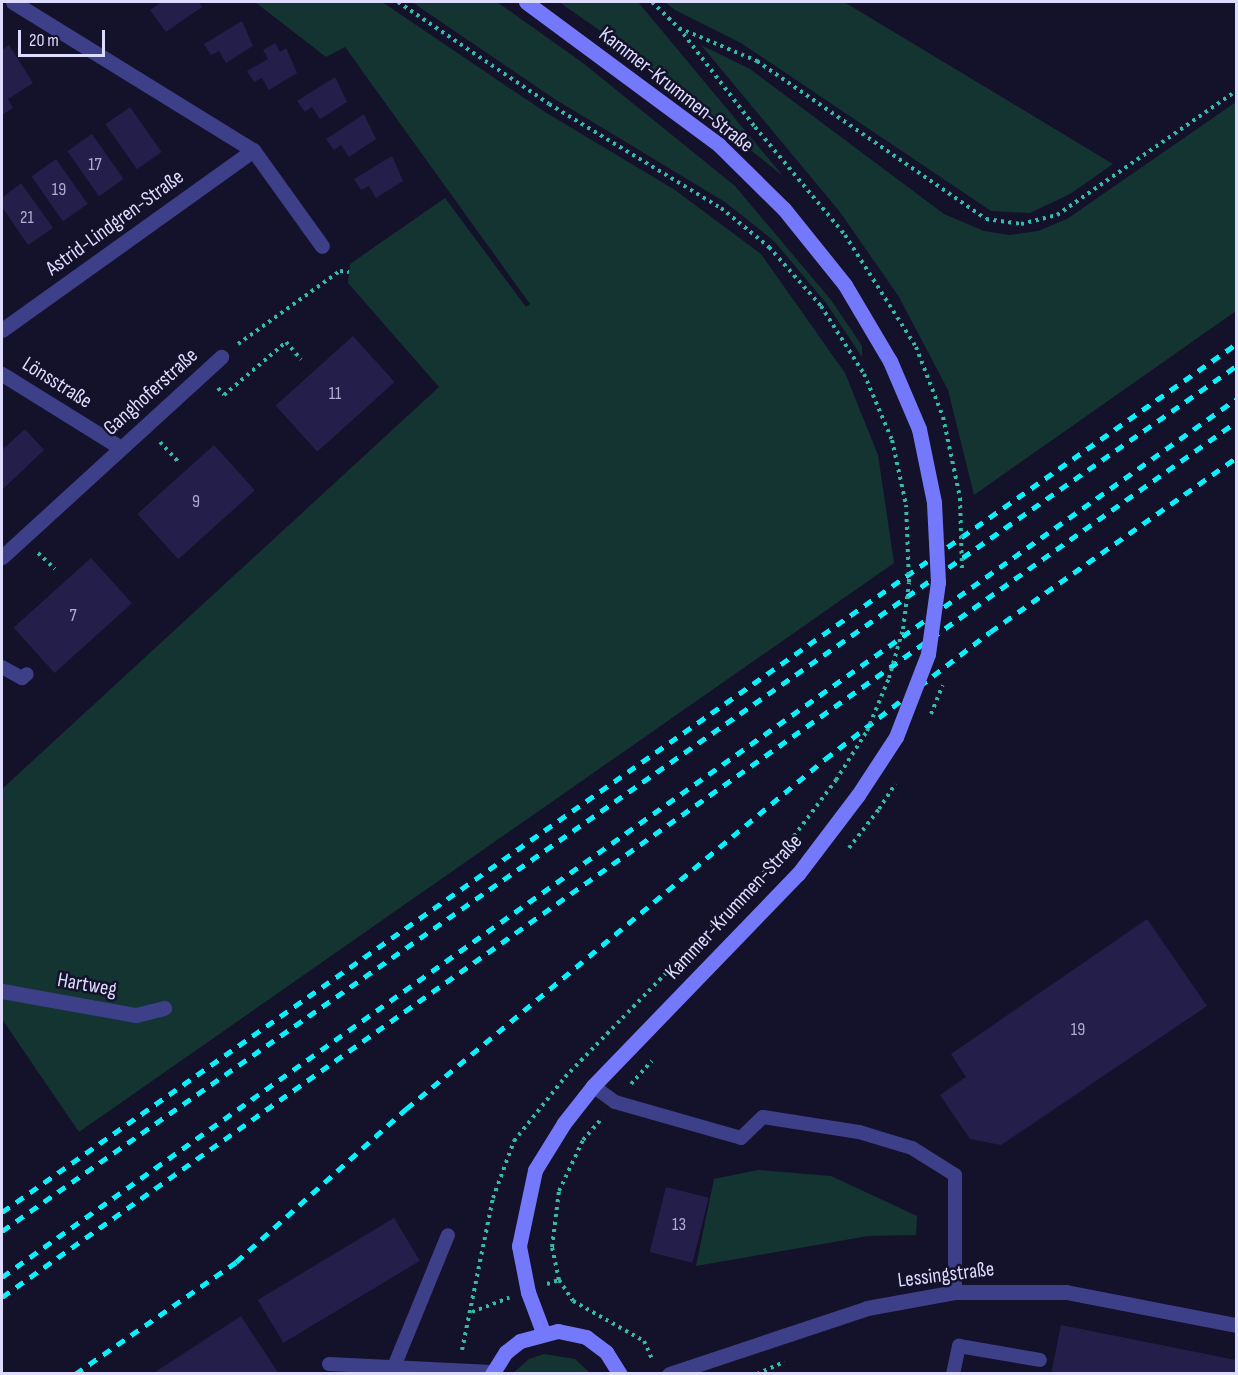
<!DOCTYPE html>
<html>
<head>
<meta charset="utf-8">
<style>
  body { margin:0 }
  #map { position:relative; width:1238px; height:1375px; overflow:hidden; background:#14112a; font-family:"Sofia Sans Condensed",sans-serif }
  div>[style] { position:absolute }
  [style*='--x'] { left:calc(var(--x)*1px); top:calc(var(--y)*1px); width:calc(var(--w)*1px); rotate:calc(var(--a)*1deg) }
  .green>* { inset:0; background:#143431 }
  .building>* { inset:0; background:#241e4b; transform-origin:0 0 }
  .path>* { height:4px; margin-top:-2px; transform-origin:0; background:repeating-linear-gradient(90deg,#33baaa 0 3px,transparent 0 7.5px) }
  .service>* { height:14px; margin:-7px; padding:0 7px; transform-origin:7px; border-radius:7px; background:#3d3f88 }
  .minor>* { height:15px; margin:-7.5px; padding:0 7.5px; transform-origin:7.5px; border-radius:7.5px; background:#3d3f88 }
  .tertiary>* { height:15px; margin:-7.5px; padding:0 7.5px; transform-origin:7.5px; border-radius:7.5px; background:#3d3f88 }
  .secondary>* { height:15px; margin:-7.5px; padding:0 7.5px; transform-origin:7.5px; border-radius:7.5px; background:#7479fc }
  .rail>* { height:4.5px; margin-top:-2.25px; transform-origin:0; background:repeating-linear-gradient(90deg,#0bf0fa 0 9px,transparent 0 17px) }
  .path-bridge>* { height:4px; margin-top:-2px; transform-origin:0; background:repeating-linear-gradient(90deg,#33baaa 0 3px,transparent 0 7.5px) }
  .secondary-bridge>* { height:15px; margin:-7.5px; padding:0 7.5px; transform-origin:7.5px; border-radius:7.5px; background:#7479fc }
  span { translate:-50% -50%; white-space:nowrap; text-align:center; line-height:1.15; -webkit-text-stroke:5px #14112a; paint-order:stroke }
  .number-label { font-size:18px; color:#afacd1 }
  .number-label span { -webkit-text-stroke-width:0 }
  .street-label { font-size:21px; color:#dddbfe }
  .frame { position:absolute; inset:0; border:3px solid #dddbfe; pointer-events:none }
  .scale { position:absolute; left:18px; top:30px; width:87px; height:27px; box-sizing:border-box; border:3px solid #dddbfe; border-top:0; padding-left:8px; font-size:18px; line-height:21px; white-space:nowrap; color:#dddbfe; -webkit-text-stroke:4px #14112a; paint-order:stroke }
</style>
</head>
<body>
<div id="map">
  <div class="green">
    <i style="clip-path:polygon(255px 2px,382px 2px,545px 112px,675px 190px,761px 254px,845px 373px,878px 455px,894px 563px,79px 1132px,2px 1019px,2px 789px,439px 387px,348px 283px,350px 264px,445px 198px,526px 307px,530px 304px,345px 47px,326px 57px)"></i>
    <i style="clip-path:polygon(412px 2px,497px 2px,583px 63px,735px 186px,831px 300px,862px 346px,862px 357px,826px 303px,774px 241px,725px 202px,553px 98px)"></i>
    <i style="clip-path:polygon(559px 2px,638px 2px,783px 176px,615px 41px)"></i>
    <i style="clip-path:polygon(665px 2px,844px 2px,1113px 164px,1070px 194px,1030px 213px,991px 211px,741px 43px,675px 10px)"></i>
    <i style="clip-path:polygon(701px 45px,750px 69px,944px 214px,984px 231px,1009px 235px,1038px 231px,1067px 219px,1236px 102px,1236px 311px,974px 495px,948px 390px,899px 297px,840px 212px)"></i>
    <i style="clip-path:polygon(758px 1170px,831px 1176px,917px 1216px,916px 1235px,868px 1236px,696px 1266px,714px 1179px)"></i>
    <i style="clip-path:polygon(544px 1354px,575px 1359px,590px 1373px,513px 1373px,529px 1359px)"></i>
  </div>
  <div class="building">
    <i style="clip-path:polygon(162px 2px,199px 2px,202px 7px,166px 32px,150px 10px)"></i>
    <i style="clip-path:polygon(242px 21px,253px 46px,226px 63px,219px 51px,211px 55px,204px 44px)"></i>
    <i style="clip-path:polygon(275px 43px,280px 52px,286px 48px,297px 73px,269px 90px,262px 78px,254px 82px,247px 71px,268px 59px,263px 50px)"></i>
    <i style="clip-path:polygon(9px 45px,33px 83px,8px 99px,13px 108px,2px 115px,2px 50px)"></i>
    <i style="clip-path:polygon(335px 77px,347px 102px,320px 119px,312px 107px,305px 112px,297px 101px)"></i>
    <i style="left:130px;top:107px;width:55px;height:30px;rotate:55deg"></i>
    <i style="clip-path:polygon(364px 114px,376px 139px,349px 157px,341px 145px,334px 150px,326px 139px)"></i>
    <i style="left:92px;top:134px;width:55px;height:30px;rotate:55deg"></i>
    <i style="clip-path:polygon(392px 156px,403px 181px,376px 198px,369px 186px,361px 190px,354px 179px)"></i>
    <i style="left:56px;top:159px;width:55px;height:30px;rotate:55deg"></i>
    <i style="clip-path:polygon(21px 183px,53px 228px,28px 245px,2px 207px,2px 198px)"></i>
    <i style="left:353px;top:336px;width:62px;height:104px;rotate:48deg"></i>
    <i style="clip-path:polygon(25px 429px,44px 450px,2px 490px,2px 450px)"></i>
    <i style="left:214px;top:445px;width:61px;height:103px;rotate:48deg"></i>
    <i style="left:91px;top:558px;width:61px;height:104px;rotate:48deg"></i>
    <i style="clip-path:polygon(1147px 919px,1207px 1006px,1001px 1145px,970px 1139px,940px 1095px,966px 1077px,951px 1054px)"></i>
    <i style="left:666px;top:1187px;width:44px;height:67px;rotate:14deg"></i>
    <i style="left:394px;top:1218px;width:50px;height:159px;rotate:59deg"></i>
    <i style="clip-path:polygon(241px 1316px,279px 1374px,152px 1374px)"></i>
    <i style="clip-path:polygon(1061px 1325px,1236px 1360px,1236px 1374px,1051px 1374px)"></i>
  </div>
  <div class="path">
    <i style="--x:398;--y:2;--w:182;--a:34"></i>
    <i style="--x:549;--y:104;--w:201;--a:31.2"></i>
    <i style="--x:721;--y:208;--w:62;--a:39.1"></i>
    <i style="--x:769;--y:247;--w:79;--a:48.6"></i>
    <i style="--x:821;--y:306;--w:80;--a:57.7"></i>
    <i style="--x:864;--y:374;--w:72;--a:67"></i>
    <i style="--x:892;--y:440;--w:66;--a:77.8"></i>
    <i style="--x:652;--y:2;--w:37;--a:44"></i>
    <i style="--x:679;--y:28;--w:125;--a:52.5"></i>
    <i style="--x:755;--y:127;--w:141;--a:50.2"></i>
    <i style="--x:845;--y:235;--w:133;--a:57.6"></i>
    <i style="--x:916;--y:347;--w:75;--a:68.9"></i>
    <i style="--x:943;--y:417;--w:83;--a:78.1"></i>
    <i style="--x:679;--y:28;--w:85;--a:22.9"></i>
    <i style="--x:757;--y:61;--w:278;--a:34.6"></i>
    <i style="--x:986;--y:219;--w:35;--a:8"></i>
    <i style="--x:1021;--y:224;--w:37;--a:-14"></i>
    <i style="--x:1057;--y:215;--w:218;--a:-34.7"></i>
    <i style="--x:340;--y:271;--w:9;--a:6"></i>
    <i style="--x:238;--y:344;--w:125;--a:-35.6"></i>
    <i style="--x:218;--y:388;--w:9;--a:49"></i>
    <i style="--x:224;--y:395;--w:82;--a:-40.5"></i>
    <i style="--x:286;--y:342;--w:23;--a:49"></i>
    <i style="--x:160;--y:442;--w:26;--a:47"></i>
    <i style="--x:38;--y:553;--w:23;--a:43"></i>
    <i style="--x:849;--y:848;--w:49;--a:-52.4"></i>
    <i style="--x:631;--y:1084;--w:31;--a:-48"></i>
    <i style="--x:559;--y:1280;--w:34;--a:-102"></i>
    <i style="--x:552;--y:1247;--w:56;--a:-82.9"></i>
    <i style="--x:559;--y:1191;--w:56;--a:-64.8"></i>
    <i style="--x:583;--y:1140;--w:30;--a:-49"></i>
    <i style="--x:547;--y:1284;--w:13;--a:-18"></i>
    <i style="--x:559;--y:1280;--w:25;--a:56"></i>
    <i style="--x:573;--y:1301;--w:81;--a:29.4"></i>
    <i style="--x:644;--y:1341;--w:20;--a:66"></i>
    <i style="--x:472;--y:1312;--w:40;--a:-21"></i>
    <i style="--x:462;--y:1350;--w:155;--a:-78.5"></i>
    <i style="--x:493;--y:1198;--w:61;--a:-69.8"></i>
    <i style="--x:514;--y:1141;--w:82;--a:-51.4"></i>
    <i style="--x:565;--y:1077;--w:303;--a:-45.8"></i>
    <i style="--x:776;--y:860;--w:100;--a:-53.1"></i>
    <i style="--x:757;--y:1374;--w:30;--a:-24"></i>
  </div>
  <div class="service">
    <i style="--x:2;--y:667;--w:23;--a:29"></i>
    <i style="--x:22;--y:678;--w:6;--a:-39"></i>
    <i style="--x:593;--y:1086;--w:27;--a:36"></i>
    <i style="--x:615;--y:1102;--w:131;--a:15.9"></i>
    <i style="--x:741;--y:1138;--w:30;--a:-44"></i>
    <i style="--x:763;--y:1117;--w:97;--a:8.9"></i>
    <i style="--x:859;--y:1132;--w:55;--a:16.8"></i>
    <i style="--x:912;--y:1148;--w:51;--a:32.1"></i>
    <i style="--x:955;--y:1175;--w:117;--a:90"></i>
    <i style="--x:329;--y:1364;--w:163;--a:2.8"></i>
    <i style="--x:391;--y:1374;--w:150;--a:-67.7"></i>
    <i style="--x:953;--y:1374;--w:29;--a:-78"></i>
    <i style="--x:959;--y:1346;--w:82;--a:9.8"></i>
  </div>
  <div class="minor">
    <i style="--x:13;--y:2;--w:282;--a:31.7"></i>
    <i style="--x:253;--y:150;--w:118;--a:54.3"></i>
    <i style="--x:2;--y:330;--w:309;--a:-35.6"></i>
    <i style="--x:2;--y:374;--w:140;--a:31.9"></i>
    <i style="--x:2;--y:557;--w:297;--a:-42.4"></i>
    <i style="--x:2;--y:991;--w:136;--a:10.2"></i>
    <i style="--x:136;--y:1015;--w:29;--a:-14"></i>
  </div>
  <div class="tertiary">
    <i style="--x:669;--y:1374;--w:209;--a:-18.4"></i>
    <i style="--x:867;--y:1308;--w:89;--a:-10.3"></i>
    <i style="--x:955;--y:1292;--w:111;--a:0"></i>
    <i style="--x:1066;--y:1292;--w:173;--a:11"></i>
  </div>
  <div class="secondary">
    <i style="--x:526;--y:2;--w:240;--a:36.5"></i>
    <i style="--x:719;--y:145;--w:91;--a:44.6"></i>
    <i style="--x:784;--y:209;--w:97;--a:51.2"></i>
    <i style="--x:845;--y:285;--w:88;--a:59.4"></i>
    <i style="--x:890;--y:361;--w:74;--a:66.9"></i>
    <i style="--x:919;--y:429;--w:75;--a:78.4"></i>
    <i style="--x:543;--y:1332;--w:43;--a:-110.6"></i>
    <i style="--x:528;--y:1292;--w:47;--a:-101.1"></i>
    <i style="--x:519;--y:1246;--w:78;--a:-78.1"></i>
    <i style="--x:535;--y:1170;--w:55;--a:-58.3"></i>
    <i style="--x:564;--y:1123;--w:47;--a:-51.9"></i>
    <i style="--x:593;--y:1086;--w:295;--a:-46"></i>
    <i style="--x:798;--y:874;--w:99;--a:-52.8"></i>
    <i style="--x:492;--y:1374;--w:26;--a:-58"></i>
    <i style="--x:506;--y:1352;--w:18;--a:-38"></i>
    <i style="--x:520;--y:1341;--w:39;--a:-15"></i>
    <i style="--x:558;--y:1331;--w:29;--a:12"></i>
    <i style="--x:586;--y:1337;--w:25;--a:37"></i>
    <i style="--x:606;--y:1352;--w:26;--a:58"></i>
  </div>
  <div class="rail">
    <i style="--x:2;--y:1212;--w:1509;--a:-35.12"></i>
    <i style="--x:2;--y:1231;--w:1507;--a:-35.03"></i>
    <i style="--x:2;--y:1277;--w:1514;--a:-35.43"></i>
    <i style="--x:2;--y:1297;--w:1513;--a:-35.34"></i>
    <i style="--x:75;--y:1374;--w:196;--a:-34.8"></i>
    <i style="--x:236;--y:1262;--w:229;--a:-42"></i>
    <i style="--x:406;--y:1109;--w:546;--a:-39.87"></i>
    <i style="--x:825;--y:759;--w:208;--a:-37.6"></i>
    <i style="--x:990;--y:632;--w:301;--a:-35.3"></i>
  </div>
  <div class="path-bridge">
    <i style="--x:960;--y:498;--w:70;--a:88.4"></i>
    <i style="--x:931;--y:714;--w:31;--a:-68"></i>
    <i style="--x:836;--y:780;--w:58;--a:-57.7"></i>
    <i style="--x:867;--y:731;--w:57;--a:-67.5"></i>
    <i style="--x:889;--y:678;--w:51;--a:-74.1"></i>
    <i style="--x:903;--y:629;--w:47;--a:-82.7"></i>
    <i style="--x:909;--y:582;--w:77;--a:-92.2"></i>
    <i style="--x:879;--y:809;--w:30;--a:-57"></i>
  </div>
  <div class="secondary-bridge">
    <i style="--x:858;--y:795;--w:69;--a:-56.8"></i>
    <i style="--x:896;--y:737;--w:89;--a:-68.9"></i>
    <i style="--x:928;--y:654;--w:73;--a:-82.1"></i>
    <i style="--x:938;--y:582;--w:80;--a:-92.9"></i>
  </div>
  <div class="number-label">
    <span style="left:95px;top:165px">17</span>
    <span style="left:59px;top:190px">19</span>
    <span style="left:27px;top:218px">21</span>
    <span style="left:335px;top:394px">11</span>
    <span style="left:196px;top:502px">9</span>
    <span style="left:73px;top:616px">7</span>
    <span style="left:1078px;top:1030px">19</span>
    <span style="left:679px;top:1225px">13</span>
  </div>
  <div class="street-label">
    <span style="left:676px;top:90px;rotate:38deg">Kammer-Krummen-Straße</span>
    <span style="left:115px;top:223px;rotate:-36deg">Astrid-Lindgren-Straße</span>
    <span style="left:57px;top:383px;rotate:32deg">Lönsstraße</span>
    <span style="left:151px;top:392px;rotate:-42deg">Ganghoferstraße</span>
    <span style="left:734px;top:907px;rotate:-47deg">Kammer-Krummen-Straße</span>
    <span style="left:87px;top:985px;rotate:10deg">Hartweg</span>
    <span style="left:946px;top:1275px;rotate:-7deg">Lessingstraße</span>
  </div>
  <div class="frame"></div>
  <div class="scale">20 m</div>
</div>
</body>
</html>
